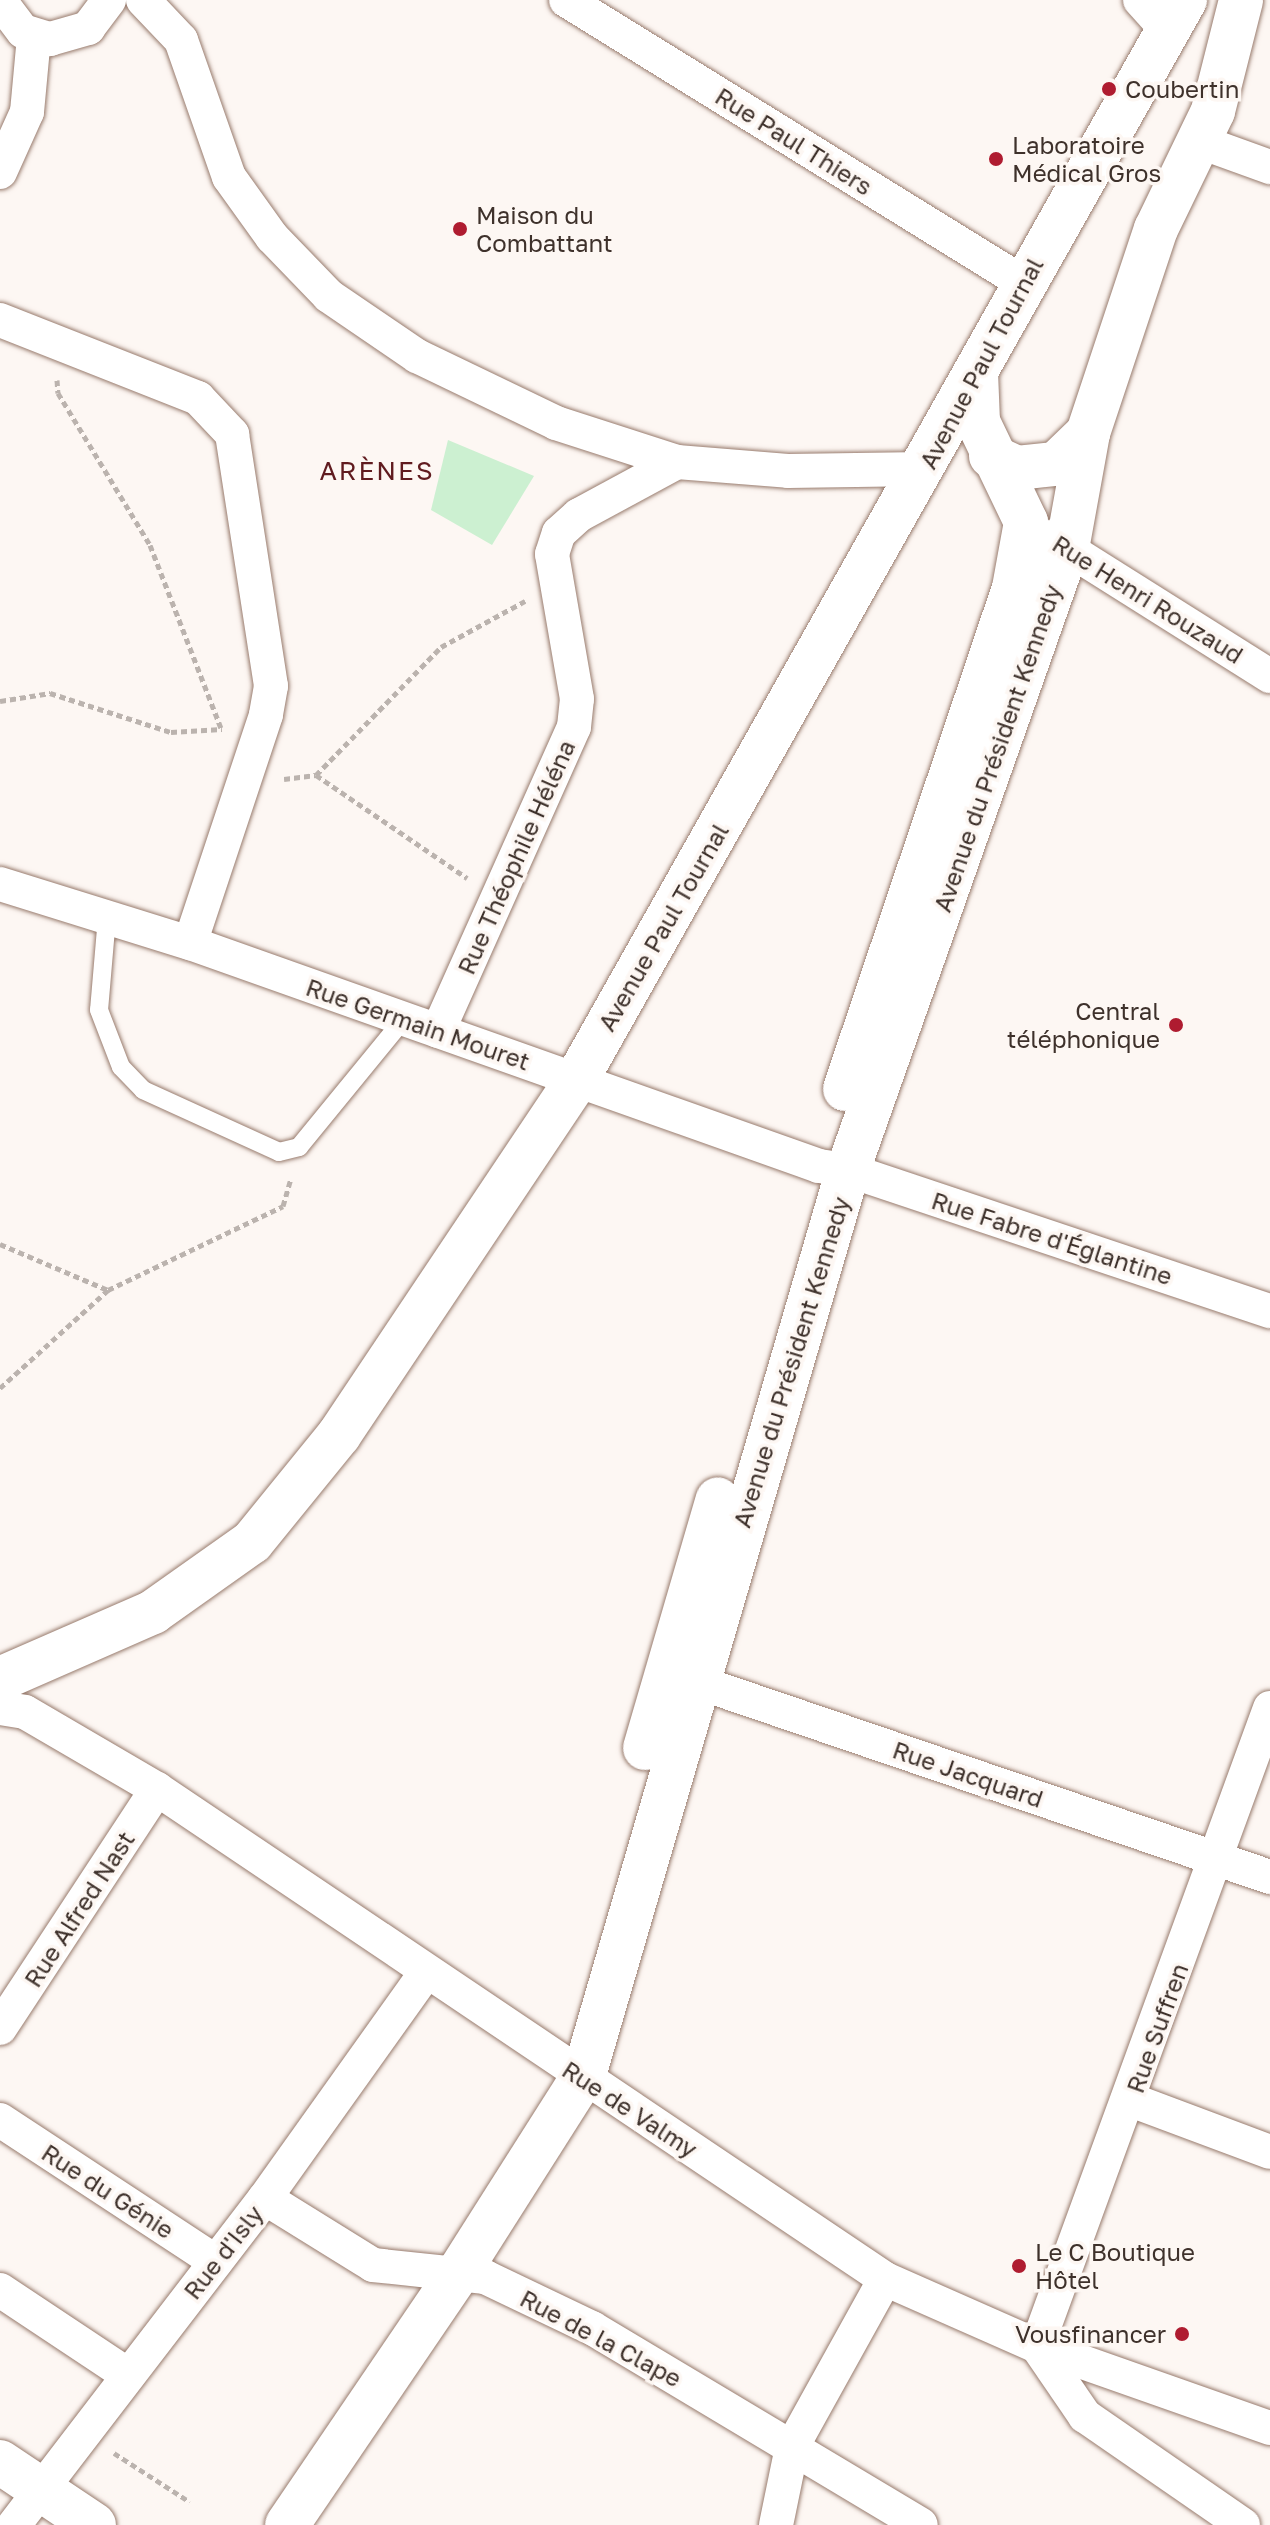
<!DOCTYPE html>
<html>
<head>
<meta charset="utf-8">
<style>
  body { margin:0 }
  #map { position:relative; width:1270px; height:2525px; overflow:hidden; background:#fdf7f3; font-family:"Golos Text",sans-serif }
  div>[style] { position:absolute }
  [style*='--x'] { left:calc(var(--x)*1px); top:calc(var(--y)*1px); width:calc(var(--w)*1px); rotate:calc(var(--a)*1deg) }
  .green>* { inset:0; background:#ccf0d1 }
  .path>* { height:5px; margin-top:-2.5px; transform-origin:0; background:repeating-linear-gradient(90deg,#bbb3ae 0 6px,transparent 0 10px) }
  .roads { filter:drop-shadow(0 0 2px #987b6d) drop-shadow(0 0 2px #987b6d) }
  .lane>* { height:18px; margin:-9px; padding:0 9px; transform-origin:9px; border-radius:9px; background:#fff }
  .street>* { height:34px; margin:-17px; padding:0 17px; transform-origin:17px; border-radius:17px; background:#fff }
  .secondary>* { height:44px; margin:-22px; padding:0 22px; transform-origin:22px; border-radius:22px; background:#fff }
  .dots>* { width:22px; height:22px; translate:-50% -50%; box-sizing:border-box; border:4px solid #fdf7f3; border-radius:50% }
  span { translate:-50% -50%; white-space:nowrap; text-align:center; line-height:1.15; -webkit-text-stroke:7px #fdf7f3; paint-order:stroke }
  .poi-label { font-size:24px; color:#3e312b }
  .left { translate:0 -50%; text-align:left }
  .right { translate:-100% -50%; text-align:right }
  .street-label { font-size:24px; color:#3e312b }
  .neighbourhood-label { font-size:26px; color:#601b1f; letter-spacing:2px }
</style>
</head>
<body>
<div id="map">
  <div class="green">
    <i style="clip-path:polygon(448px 440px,534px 476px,492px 545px,431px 510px)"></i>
  </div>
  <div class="path">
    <i style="--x:57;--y:380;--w:13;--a:86"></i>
    <i style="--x:58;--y:393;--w:178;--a:58.8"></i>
    <i style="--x:150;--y:545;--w:196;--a:68.8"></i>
    <i style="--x:0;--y:701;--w:51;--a:-9.1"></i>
    <i style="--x:50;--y:693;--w:127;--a:17.9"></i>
    <i style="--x:171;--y:732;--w:51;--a:-3.4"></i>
    <i style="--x:316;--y:775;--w:183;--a:34.3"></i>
    <i style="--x:284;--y:779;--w:32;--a:-7"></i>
    <i style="--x:316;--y:775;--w:179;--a:-45.7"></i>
    <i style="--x:441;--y:647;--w:96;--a:-28.7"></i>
    <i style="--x:0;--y:1244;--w:117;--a:23.1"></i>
    <i style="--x:0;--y:1388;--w:146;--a:-42.2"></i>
    <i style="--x:108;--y:1290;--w:194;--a:-25.6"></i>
    <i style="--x:283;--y:1206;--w:29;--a:-74"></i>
    <i style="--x:114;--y:2453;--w:90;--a:32.8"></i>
  </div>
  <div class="roads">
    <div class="lane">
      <i style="--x:107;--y:917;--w:93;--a:94.9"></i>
      <i style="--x:99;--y:1010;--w:61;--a:68.9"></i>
      <i style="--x:121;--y:1067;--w:32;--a:46"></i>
      <i style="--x:143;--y:1090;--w:149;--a:24.5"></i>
      <i style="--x:279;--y:1152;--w:21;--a:-14"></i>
      <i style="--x:299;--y:1147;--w:164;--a:-50.7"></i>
    </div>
    <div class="street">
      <i style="--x:143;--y:0;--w:55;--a:46.5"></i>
      <i style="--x:181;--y:40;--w:145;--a:70.7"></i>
      <i style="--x:229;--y:177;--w:74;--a:54.4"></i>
      <i style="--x:272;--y:237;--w:82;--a:46"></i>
      <i style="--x:329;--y:296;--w:107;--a:34.3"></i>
      <i style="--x:417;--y:356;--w:154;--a:25.7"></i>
      <i style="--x:556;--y:423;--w:127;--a:17.9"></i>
      <i style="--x:677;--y:462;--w:111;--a:4.6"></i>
      <i style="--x:788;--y:471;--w:136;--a:-0.8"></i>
      <i style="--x:566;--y:0;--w:536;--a:31.73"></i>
      <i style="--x:1140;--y:0;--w:40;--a:48"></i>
      <i style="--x:0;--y:1;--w:38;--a:53"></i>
      <i style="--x:23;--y:31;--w:28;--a:17"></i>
      <i style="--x:50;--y:39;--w:40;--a:-16"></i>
      <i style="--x:88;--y:28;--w:35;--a:-53"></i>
      <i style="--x:1198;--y:141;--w:77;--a:19.9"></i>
      <i style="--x:0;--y:172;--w:66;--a:-65.8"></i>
      <i style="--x:27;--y:112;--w:76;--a:-84.7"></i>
      <i style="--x:0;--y:320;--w:213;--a:21.5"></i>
      <i style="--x:198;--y:398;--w:50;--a:46.6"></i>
      <i style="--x:232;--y:434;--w:255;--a:81.2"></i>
      <i style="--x:271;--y:686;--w:29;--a:100"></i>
      <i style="--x:266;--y:715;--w:240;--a:108.4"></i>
      <i style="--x:1049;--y:537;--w:261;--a:32.2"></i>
      <i style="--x:0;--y:884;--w:199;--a:17.3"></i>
      <i style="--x:190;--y:943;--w:667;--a:19.52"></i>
      <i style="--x:819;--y:1166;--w:29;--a:8"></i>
      <i style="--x:848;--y:1170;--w:445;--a:18.5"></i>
      <i style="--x:438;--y:1031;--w:333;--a:-65.9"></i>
      <i style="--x:574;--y:727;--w:28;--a:-84"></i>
      <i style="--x:577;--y:699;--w:147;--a:-99.8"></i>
      <i style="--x:552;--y:554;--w:22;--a:-72"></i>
      <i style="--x:559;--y:533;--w:27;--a:-42"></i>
      <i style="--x:579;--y:515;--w:111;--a:-28.4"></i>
      <i style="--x:674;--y:1674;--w:630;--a:18.81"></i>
      <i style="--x:0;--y:1708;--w:25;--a:9"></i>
      <i style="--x:25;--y:1712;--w:153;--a:30.3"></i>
      <i style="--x:157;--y:1789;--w:878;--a:33.94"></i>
      <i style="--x:885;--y:2279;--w:166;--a:23.8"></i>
      <i style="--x:1037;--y:2346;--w:85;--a:55.6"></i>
      <i style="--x:1085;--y:2416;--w:192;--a:34.6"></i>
      <i style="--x:1270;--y:1708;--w:679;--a:110.06"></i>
      <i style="--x:1037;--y:2346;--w:247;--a:19.4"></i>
      <i style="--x:0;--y:2028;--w:286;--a:-56.7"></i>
      <i style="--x:1131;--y:2100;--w:148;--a:20.5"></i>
      <i style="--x:0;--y:2120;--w:258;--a:33.3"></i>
      <i style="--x:265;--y:2198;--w:127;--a:31.8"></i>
      <i style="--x:373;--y:2265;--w:113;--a:6.1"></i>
      <i style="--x:485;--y:2277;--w:119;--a:25.5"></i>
      <i style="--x:592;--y:2328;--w:383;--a:30.9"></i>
      <i style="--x:0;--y:2290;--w:154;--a:33.6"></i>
      <i style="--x:14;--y:2525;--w:412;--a:-52.5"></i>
      <i style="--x:265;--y:2198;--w:275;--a:-54.5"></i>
      <i style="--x:776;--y:2525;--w:80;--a:-78.4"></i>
      <i style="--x:792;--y:2447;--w:192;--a:-61"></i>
    </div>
    <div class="secondary">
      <i style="--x:991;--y:456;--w:29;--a:25"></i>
      <i style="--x:1017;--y:468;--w:39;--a:-6"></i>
      <i style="--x:1056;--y:464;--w:45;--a:-44.1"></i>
      <i style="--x:845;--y:1089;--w:529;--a:-71.36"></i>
      <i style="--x:1014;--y:588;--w:67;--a:-79.7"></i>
      <i style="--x:1026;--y:522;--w:111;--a:-115.6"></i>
      <i style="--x:978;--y:422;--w:50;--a:-92.3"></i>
      <i style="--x:0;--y:1679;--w:167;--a:-23.6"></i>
      <i style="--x:153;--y:1612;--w:121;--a:-35.3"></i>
      <i style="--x:252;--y:1542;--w:138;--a:-50.9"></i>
      <i style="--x:339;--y:1435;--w:428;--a:-56.2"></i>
      <i style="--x:577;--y:1079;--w:1239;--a:-60.6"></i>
      <i style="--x:645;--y:1748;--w:259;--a:-73.7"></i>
      <i style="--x:0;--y:2462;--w:113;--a:33.8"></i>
      <i style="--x:287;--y:2525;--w:306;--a:-55.8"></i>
      <i style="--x:459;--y:2272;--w:233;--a:-57.6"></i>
      <i style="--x:584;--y:2075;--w:943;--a:-73.74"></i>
      <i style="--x:848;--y:1170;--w:658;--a:-70.57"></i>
      <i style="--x:1067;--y:549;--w:118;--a:-79.7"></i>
      <i style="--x:1088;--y:433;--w:215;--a:-71.6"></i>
      <i style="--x:1156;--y:229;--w:131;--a:-64.2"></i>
      <i style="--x:1213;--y:111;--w:114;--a:-75.8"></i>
    </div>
  </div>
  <div class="dots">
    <i style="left:1109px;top:89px;background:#af1c30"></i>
    <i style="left:996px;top:159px;background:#af1c30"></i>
    <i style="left:460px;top:229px;background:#af1c30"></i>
    <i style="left:1176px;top:1025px;background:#af1c30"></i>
    <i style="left:1019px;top:2266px;background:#af1c30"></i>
    <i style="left:1182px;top:2334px;background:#af1c30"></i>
  </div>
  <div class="poi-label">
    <span class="left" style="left:1125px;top:89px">Coubertin</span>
    <span class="left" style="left:1012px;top:159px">Laboratoire<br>Médical Gros</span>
    <span class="left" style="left:476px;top:229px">Maison du<br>Combattant</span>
    <span class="right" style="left:1160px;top:1025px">Central<br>téléphonique</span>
    <span class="left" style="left:1035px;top:2266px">Le C Boutique<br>Hôtel</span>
    <span class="right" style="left:1166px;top:2334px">Vousfinancer</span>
  </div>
  <div class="street-label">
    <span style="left:794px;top:141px;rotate:32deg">Rue Paul Thiers</span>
    <span style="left:981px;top:363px;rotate:-62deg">Avenue Paul Tournal</span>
    <span style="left:1148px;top:599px;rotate:32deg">Rue Henri Rouzaud</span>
    <span style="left:997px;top:748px;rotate:-71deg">Avenue du Président Kennedy</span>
    <span style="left:516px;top:857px;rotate:-66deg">Rue Théophile Héléna</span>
    <span style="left:663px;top:927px;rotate:-60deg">Avenue Paul Tournal</span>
    <span style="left:418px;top:1024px;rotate:19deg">Rue Germain Mouret</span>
    <span style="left:1052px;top:1238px;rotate:18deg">Rue Fabre d'Églantine</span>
    <span style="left:791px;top:1362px;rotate:-73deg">Avenue du Président Kennedy</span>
    <span style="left:968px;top:1774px;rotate:19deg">Rue Jacquard</span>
    <span style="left:79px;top:1909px;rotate:-57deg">Rue Alfred Nast</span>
    <span style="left:1157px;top:2028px;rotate:-70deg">Rue Suffren</span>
    <span style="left:630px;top:2109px;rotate:33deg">Rue de Valmy</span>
    <span style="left:108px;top:2191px;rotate:33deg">Rue du Génie</span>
    <span style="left:223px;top:2252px;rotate:-52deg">Rue d'Isly</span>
    <span style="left:601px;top:2338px;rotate:28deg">Rue de la Clape</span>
  </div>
  <div class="neighbourhood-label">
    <span style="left:377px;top:471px">ARÈNES</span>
  </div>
</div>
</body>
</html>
